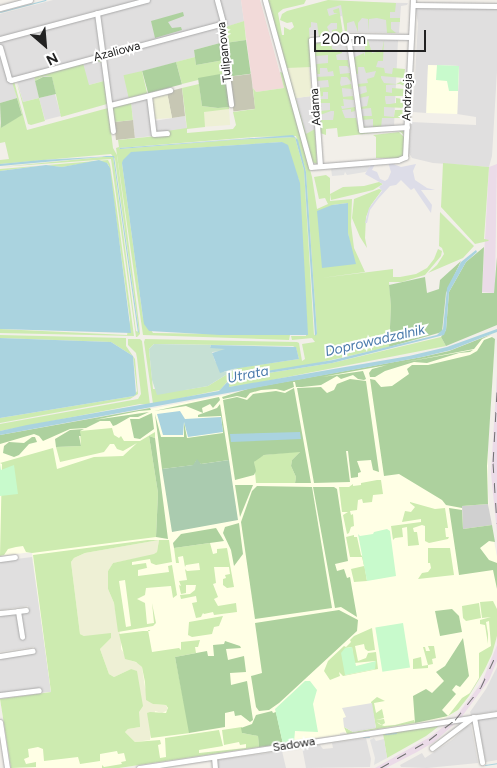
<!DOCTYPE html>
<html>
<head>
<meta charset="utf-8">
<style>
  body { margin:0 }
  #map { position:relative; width:497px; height:768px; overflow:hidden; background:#f2efe9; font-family:Figtree,sans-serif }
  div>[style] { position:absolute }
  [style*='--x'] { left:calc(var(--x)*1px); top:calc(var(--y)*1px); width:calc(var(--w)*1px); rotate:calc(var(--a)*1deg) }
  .residential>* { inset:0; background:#e0dfdf; transform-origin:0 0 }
  .commercial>* { inset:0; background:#f2dad9 }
  .industrial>* { inset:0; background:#ebdbe8 }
  .education>* { inset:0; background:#ffffe5; transform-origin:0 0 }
  .religious>* { inset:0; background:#d0d0d0 }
  .construction>* { inset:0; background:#c7c7b4; transform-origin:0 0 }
  .farmland>* { inset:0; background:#eef0d5; transform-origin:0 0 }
  .grass>* { inset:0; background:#cdebb0; transform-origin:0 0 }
  .forest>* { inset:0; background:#add19e; transform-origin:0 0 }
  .wetland>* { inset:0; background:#c6e0d4 }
  .cemetery>* { inset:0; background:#aacbaf }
  .park>* { inset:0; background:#c8facc; transform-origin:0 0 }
  .parking>* { inset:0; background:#e2e2e2 }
  .plaza>* { inset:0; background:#dddde8 }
  .water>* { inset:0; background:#aad3df }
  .stream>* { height:1px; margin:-0.5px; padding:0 0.5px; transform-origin:0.5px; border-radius:0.5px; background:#aad3df }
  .roads { filter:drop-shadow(0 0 1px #a9a9a9) drop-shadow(0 0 1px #a9a9a9) }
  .minor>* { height:5px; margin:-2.5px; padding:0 2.5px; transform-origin:2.5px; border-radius:2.5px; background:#fff }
  .rail>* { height:1px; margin-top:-0.5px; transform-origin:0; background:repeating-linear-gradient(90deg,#707070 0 10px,transparent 0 20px) }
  span { translate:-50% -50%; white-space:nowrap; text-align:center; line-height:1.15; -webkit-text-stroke:4px #fff; paint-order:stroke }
  .street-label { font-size:12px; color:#222 }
  .water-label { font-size:14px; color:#4a7aab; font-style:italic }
  .north { position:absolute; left:20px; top:20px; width:50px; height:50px; -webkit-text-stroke:4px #fff; paint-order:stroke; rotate:153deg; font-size:14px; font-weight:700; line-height:20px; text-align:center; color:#222 }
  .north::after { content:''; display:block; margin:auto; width:18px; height:22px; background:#222; clip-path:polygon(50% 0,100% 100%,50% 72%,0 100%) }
  .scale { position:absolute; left:314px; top:30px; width:112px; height:22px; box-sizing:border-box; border:2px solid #222; border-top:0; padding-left:6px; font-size:15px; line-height:18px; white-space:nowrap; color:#222; -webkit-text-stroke:4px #fff; paint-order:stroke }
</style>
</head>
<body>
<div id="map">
  <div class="residential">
    <i style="clip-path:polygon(53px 0,241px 0,244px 21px,218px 30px,220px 43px,194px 50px,195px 57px,125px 76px,130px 98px,107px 104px,104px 81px,89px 85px,34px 76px,39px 98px,55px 94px,61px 116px,45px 120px,39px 98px,23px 102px,17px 81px,13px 82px,17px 98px,0 103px,0 14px)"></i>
    <i style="clip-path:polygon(340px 2px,408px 3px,407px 5px,401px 6px,399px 33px,345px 32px,342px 16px,338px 17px,340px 32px,307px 36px,305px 11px,340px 5px)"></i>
    <i style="clip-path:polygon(415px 7px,497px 8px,497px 71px,492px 156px,489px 167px,433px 163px,412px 158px,409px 153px,411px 122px,476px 125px,476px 117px,457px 114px,459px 66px,428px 65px,426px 113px,413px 112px,418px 23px)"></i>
    <i style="clip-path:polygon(337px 39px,345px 41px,356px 119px,321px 122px,314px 44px)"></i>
    <i style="clip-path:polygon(355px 39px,398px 40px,394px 126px,366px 129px,363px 126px,351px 43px)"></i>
    <i style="clip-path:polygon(312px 96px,315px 129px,306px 135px,296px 98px)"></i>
    <i style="clip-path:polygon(145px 98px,148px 99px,153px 136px,135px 138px,131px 102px)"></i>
    <i style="left:185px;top:116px;width:13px;height:30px;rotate:81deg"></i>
    <i style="clip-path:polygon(32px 557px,51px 692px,40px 693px,40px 688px,0 693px,0 658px,35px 653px,34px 647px,0 652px,0 615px,29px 611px,28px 606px,0 610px,0 561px)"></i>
    <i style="clip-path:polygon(497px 667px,497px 711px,471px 715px,470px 712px,486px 689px)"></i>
    <i style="clip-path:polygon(497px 716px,497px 760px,486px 762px,477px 720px)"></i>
    <i style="clip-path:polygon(471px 725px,478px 763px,427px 768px,401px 767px,400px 765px,422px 753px,425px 758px,452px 740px,467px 726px)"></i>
    <i style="clip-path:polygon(366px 738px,371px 759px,370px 767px,306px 768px,302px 747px,320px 745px,323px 749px,333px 748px,332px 743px)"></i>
    <i style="clip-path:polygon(282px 751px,286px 768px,218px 768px,217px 760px)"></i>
  </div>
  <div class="commercial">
    <i style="clip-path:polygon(241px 0,260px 0,284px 88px,256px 92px,253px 88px)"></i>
  </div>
  <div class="industrial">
    <i style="clip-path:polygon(497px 164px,495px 285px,494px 293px,482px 292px,489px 167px)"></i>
    <i style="clip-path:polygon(497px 373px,497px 533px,491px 473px)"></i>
    <i style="clip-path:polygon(497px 645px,497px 661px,489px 680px,460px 719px,434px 742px,417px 752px,386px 768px,375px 768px,430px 737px,455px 718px,482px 682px)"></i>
  </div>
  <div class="education">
    <i style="left:428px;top:65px;width:31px;height:48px;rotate:2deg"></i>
    <i style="clip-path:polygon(491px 336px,495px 339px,488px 439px,488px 491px,489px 514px,497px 557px,497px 636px,484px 671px,458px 710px,444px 719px,347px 734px,344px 732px,340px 733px,340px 735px,324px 737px,119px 768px,11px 768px,0 699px,51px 692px,32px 552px,0 556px,0 437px,442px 354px)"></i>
  </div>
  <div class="religious">
    <i style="clip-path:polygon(488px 504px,492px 525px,463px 529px,462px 506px)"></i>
  </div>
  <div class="construction">
    <i style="left:251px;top:74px;width:35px;height:22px;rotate:83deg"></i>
    <i style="clip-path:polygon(182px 88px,185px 116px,172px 118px,167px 92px)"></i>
    <i style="left:133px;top:120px;width:18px;height:19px;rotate:84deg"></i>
  </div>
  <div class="farmland">
    <i style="clip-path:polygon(309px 65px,312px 96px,296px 98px,287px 68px)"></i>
    <i style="clip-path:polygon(167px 92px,172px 118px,155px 119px,152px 96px)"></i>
    <i style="left:229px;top:109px;width:16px;height:26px;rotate:86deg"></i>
    <i style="clip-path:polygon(159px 540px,157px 552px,154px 555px,113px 563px,108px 571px,108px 589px,114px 603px,121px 639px,121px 649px,129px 660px,138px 663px,142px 667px,145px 687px,153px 704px,166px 705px,168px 710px,162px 713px,155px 711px,150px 740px,135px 742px,125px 732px,128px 729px,140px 727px,131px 669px,114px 677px,109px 674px,100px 649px,111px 638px,84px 636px,80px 634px,71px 562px,74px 558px,85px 553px)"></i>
  </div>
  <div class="grass">
    <i style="clip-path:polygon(267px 0,306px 0,304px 4px,283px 9px,278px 13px,282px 35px,284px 35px,284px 27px,290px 30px,294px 27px,292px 22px,287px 23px,280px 20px,282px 14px,287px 11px,328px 0,396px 3px,395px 12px,390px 12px,390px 18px,400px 18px,400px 22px,391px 22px,391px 29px,396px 33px,387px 33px,386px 20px,377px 18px,369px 19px,369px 32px,368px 19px,362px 18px,358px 23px,358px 32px,354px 21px,347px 23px,347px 32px,345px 32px,341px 5px,327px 9px,329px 16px,338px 13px,334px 13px,333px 10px,339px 8px,343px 34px,338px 34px,337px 32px,337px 35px,332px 35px,332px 30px,337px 29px,337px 23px,331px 23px,327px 27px,331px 35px,319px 37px,317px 23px,311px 22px,311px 27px,309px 28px,311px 67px,287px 68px,306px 134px,315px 129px,317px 164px,312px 162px)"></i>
    <i style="clip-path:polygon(244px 21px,246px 40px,225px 43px,222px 28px)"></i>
    <i style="clip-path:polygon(331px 40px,332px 49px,342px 51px,342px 53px,336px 55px,337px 60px,348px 60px,349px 68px,347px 66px,339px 66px,340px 74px,350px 73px,351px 82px,347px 77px,341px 77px,340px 83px,341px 86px,351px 84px,352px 89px,342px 88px,342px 91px,343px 97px,353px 96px,354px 100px,343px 99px,344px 106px,341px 106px,342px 109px,355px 107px,355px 111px,351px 112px,351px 109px,342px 110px,345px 118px,356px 118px,360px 133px,403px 129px,404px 135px,398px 130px,338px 137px,337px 128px,326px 129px,326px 135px,320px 133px,321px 120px,333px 120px,334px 114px,334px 111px,331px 111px,320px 115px,320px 111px,330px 110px,330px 103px,319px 103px,319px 99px,328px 99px,328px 92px,323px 92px,323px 96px,319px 97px,318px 88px,329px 87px,328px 80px,317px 81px,317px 77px,334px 76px,333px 71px,328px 72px,327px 68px,320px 68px,320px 74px,317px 74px,316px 64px,328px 63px,328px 55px,316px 56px,315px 60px,314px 44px)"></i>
    <i style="clip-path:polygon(365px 40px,368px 40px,372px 53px,382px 51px,384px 40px,383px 61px,378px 61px,376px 67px,384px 68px,385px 73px,392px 74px,393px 68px,405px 69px,404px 78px,381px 76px,381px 78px,384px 83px,396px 84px,404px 80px,404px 86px,400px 84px,386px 85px,386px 92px,392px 93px,392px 88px,404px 89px,403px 96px,406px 96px,385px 96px,385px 99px,386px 104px,390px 104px,396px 103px,396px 98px,403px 99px,403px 107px,405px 108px,384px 107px,384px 116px,394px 117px,395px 110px,403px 110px,405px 111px,403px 111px,404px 118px,382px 118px,381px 128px,366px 129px,363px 126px,362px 124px,365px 127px,373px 128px,373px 119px,362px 120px,361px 116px,372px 116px,371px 108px,360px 109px,360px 107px,367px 106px,369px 96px,359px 98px,358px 95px,367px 92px,366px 86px,357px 87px,357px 84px,368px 83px,367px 79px,374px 77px,376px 71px,366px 73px,364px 67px,358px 67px,358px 74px,355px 74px,353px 58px,364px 53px,365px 57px)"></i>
    <i style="clip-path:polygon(195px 57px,196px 65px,224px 60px,226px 73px,182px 84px,176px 62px)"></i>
    <i style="clip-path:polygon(102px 58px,107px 104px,61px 117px,52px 77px,44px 76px,35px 81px,34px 76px,83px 63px,89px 85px,104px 81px,102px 63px,95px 60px,90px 62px)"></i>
    <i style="left:142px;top:71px;width:23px;height:19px;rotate:77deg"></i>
    <i style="clip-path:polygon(evenodd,280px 72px,284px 73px,312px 177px,317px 209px,328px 204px,325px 198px,319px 199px,314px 177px,326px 175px,330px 178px,330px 201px,352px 199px,351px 224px,354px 248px,365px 272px,321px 278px,393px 269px,393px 277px,400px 277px,416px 274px,427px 268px,434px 259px,438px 249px,442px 251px,441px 256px,425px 275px,402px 282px,389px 282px,391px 306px,389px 347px,309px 365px,236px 376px,227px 382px,220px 390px,153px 404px,144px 342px,145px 339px,297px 342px,299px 343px,302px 361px,305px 359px,302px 344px,315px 342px,312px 338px,292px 340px,291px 336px,306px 336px,299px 180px,282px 142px,194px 148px,122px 163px,143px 318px,153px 333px,290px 335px,289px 340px,143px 335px,116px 148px,119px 147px,118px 140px,167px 135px,167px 131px,187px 128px,182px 88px,199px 84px,202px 106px,218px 108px,229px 107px,229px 109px,204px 112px,205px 127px,187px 129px,187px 133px,233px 129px,236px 125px,233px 112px,255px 109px,253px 88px,256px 92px,284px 88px,280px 72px,296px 136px,306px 172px,317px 334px,314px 335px,304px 170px,295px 137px,231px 140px,120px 149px,119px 148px,254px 137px,296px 136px,280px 72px,348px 203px,348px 233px,351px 250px,332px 205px,348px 203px,280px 72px,154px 344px,293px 346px,296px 348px,299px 359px,237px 368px,208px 386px,184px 390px,153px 389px,149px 349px,154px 344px)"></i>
    <i style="clip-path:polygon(16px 80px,23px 102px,39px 98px,45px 121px,31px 125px,28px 124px)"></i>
    <i style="clip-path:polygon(14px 81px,27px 130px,108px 108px,113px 148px,117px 155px,139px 323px,140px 334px,137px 337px,136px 337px,111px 159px,0 167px,113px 156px,136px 331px,139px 332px,115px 159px,111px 154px,0 164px,0 160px,9px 159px,5px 142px,0 143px,0 123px,1px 128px,22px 114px,12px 82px)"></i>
    <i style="left:131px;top:102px;width:18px;height:19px;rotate:84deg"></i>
    <i style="clip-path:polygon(399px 132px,405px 138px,404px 155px,399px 158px,376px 158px,376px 137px,373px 135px)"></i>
    <i style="clip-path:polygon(108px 160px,110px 164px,115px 196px,134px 336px,0 333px,0 329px,127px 335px,130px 320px,109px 166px,107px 163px,92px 162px,62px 167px,46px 165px,0 171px,0 169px)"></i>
    <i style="clip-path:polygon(443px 163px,489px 167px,484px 239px,489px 240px,488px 241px,475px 244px,441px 207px)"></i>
    <i style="clip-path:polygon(379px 182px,383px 184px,373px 190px,331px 200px,330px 194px,343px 187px,364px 186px)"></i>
    <i style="clip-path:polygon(379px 189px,382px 190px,371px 205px,366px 217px,365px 238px,367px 248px,360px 237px,352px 218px,354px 199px)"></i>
    <i style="clip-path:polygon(440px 212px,461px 233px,461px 237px,461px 233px,474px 246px,463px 258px,428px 273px,437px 265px,444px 254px,442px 248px,439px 246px)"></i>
    <i style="clip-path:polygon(0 335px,126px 338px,126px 346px,135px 359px,138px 394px,130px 399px,0 423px,0 418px,134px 396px,137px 391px,133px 356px,111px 342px,0 338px)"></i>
    <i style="clip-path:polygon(441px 337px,446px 346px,252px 384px,229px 387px,229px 384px,236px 378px,332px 363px)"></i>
    <i style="clip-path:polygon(128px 339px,140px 339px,142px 341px,150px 405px,140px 404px,0 431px,0 424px,138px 399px,141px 394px,137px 358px,136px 353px,128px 345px)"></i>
    <i style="clip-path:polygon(112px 428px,114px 435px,119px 438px,121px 436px,124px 441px,140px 441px,155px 432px,155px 438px,149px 436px,158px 493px,156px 537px,32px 553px,26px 552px,23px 546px,16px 547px,8px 549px,4px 555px,0 556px,2px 464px,0 463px,53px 448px,57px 469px,94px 457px,123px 456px,137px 443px,123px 451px,117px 449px,114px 444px,110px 444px,104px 452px,60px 462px,56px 447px,81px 446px,80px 431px)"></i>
    <i style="clip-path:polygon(301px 451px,292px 460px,291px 466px,296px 477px,295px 483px,256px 483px,254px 462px,256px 459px,264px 455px)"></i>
    <i style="clip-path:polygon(377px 480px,381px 480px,383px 494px,373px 495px,372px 502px,363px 503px,362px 499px,358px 500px,357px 510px,350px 511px,351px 515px,353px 514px,354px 526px,351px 527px,349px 533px,347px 534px,343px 515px,348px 512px,342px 512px,339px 487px,349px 487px,353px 484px,353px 486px,361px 485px,361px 483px)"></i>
    <i style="clip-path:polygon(410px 502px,435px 509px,445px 508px,448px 528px,445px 528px,446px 537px,449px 537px,448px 539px,429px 543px,425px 541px,425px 526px,422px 525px,413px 528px,414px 532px,417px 532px,419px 545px,408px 546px,407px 527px,402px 528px,403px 537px,395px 538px,393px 540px,391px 526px,421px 522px,421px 519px,402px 522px,405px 511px,411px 512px,415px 507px,410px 503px)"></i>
    <i style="clip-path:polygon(354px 535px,354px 537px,357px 537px,361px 555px,363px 557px,367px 581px,354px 582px,351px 569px,364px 566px,362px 557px,350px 557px,346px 537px)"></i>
    <i style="clip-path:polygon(evenodd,148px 540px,169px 540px,172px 562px,156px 565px,151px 563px,150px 559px,132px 562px,132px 565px,146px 563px,147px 568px,151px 567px,138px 570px,138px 576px,169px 572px,168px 566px,172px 565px,177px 595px,173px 598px,171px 586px,146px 588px,145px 595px,137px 599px,145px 603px,147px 624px,154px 623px,152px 603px,156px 623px,153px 626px,118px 632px,114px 603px,108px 589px,108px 571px,113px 563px,154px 554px,157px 552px,159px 540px,85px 553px,74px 558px,71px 562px,80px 634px,84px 636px,111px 633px,111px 638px,100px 649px,109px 674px,114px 677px,131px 669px,137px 671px,143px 706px,139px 712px,140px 725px,140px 727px,128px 729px,125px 732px,135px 742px,160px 740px,161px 744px,158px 745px,160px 758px,166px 757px,165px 738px,219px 730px,223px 746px,199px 750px,199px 753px,246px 748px,246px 744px,240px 745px,239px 742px,224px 745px,222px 730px,242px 727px,242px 733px,258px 736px,259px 747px,119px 768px,102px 768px,102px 765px,104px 767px,122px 764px,121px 762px,126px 761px,124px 753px,118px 754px,117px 751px,100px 754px,100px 761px,80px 764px,78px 757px,44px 761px,43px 749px,38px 747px,28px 749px,29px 757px,24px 759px,26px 764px,36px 762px,36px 767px,11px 768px,0 699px,51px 692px,33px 555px,148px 540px,125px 580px,131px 626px,126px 627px,119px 581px,125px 580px)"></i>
    <i style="clip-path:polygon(210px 543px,213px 554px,217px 553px,217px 549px,227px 548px,234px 587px,227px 588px,223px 585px,223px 579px,226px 578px,225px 575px,230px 574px,229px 567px,214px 567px,216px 583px,213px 584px,218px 597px,214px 599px,218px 606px,236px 603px,237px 612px,214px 615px,213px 612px,204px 614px,203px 613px,201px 617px,196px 618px,192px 603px,197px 602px,196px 596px,181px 599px,180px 595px,190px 594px,195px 590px,196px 585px,186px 585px,186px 593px,181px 594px,179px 585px,181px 586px,179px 581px,187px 580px,185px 569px,187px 571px,200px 570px,199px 563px,186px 565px,185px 567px,183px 556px,178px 557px,179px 563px,176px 563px,174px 548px)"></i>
    <i style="clip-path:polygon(428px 548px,450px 548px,454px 575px,418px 579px,422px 573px,428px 572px,431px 568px,430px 563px,428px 563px)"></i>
    <i style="clip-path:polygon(493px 601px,497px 609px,497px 636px,492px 654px,484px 671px,469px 696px,458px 710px,448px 716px,462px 698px,470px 693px,479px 678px,479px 653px,491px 646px,489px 621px,486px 622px,488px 634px,488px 644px,485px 625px,480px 624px,480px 620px,491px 617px,482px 618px,480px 602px)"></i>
    <i style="clip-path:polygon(479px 603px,481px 618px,466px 621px,463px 618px,462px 606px)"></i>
    <i style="clip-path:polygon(223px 616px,219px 626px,214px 627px,212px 634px,192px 637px,188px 635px,189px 622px)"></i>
    <i style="clip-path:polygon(evenodd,372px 628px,375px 650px,368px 651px,365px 649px,364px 644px,355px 646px,358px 661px,366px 658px,368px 653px,376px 652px,378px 669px,343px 676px,339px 672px,340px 676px,330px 680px,324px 671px,328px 661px,344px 646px,346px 647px,351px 642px,350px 640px,354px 636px,372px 628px,352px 647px,354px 663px,375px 661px,375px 669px,345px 675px,345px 648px,352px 647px)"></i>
    <i style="clip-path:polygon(151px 630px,148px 630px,152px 652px,179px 648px,181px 650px,181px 642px,200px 640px,198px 647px,195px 647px,196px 653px,175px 657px,190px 733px,151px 738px,147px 713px,150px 712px,166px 713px,168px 708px,166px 705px,153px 704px,146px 700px,145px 682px,142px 667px,136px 662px,125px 659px,119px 634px)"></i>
    <i style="clip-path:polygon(428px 646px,434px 646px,436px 658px,432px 659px,433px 664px,428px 665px,428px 668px,413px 669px,413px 659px,421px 657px,422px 666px,428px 665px,423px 647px,425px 647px,426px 651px,430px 651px)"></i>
    <i style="clip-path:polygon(377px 697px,385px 701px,374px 703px,376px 713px,382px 709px,384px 718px,376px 720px,384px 719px,385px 723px,382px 725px,377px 722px,379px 724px,384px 726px,395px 725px,414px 720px,415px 723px,347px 734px,344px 727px,353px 732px,376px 728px,371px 702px)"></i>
    <i style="clip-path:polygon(443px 723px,426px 736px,387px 758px,383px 733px)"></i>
  </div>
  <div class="forest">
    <i style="clip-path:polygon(183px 12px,184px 16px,168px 22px,172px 28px,181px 27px,182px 30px,155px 38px,151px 21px)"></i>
    <i style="left:246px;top:40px;width:34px;height:21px;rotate:82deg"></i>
    <i style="clip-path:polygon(220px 43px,222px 43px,224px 60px,196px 65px,194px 50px)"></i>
    <i style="left:176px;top:62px;width:23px;height:35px;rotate:75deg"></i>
    <i style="clip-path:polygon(226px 73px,229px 107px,218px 108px,202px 106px,198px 78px)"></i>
    <i style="clip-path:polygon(43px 77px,52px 77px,56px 94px,39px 98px,35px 81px)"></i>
    <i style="clip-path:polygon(17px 98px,22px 115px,1px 128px,0 103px)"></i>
    <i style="clip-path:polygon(484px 247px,482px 293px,494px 293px,497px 257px,497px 325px,446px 346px,441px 337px,446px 330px,449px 292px,466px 262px)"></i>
    <i style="clip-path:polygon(461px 261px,446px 293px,442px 332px,389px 347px,391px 306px,389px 285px,425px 277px,427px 293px,439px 289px,440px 280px)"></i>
    <i style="clip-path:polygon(492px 334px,482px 339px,474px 349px,400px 363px,473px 350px,470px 352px,459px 353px,427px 363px,414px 362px,385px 371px,375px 377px,370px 377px,369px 373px,372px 369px,387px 365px,322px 377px,363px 371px,366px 379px,364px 380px,358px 379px,353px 375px,341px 379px,337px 376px,321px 385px,302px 387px,296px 387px,295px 382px,293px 382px,294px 387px,284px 391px,276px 389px,261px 390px,250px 393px,246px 398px,237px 396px,223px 399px,222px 397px,251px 388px,422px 357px,449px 351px)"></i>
    <i style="clip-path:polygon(492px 337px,495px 339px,487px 466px,488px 504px,462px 506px,462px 508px,446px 505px,442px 500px,399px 474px,384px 476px,370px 379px,375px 380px,381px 387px,392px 386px,409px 374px,407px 369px,412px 365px,428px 365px,470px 355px,477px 351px,484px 340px)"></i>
    <i style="clip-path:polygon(350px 379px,366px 381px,379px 472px,373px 470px,371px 460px,357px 461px,361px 472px,358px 473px,358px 477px,351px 478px,348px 451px,346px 451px,350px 482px,314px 483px,297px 388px,321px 387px,327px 393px,334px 390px,337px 384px)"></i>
    <i style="clip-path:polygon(294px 388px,311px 483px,295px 483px,296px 477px,291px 466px,292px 460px,300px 452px,264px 455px,254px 462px,256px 471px,254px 475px,235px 480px,223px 400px,237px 397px,247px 400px,253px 394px,276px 391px,285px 393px)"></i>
    <i style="clip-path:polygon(219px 397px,220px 400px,213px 408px,210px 404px,202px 408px,203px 413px,186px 406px,154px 411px)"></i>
    <i style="clip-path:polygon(220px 404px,229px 460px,201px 464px,196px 461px,194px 465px,162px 469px,155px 414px,161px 437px,184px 437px,184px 422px,187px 438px,223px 433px,221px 416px,198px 417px,198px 415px,217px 408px)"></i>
    <i style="clip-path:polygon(150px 408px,151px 410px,139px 411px,94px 420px,149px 412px,138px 417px,130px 417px,116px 425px,113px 426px,110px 421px,100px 421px,86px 428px,70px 429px,43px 441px,39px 436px,34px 434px,0 444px,0 435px)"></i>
    <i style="clip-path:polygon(152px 413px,154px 429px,140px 439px,134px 438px,130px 419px,139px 419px)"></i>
    <i style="clip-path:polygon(84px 429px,80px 431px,81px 436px,79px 436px,81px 446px,56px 447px,55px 439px,70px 430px)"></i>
    <i style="clip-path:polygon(149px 436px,155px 438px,168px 539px,156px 537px,158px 493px)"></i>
    <i style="clip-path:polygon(32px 437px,35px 437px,37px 442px,29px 444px,19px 455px,14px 457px,3px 453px,4px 446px,9px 442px,24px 443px)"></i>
    <i style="clip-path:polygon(235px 485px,253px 485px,240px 517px)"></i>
    <i style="clip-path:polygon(257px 486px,312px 487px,332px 608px,255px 619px,241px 522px,252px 491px)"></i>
    <i style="clip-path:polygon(313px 487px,334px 487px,337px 489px,348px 561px,335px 564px,337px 571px,344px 569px,347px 578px,350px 577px,357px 617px,341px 607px,335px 608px)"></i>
    <i style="clip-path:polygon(449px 508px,462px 510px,463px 529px,492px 525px,495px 542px,489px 541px,480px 548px,489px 560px,497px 563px,497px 589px,493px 570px,459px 575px)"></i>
    <i style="clip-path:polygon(239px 523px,243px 554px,234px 566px,231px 550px,223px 533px,225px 527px)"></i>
    <i style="clip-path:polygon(216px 528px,224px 541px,174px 548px,173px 543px,181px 534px)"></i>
    <i style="clip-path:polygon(452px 609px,459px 616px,462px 632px,440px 636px,435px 611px)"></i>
    <i style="clip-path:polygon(339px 610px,358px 620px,357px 631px,279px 703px,269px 710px,259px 711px,256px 707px,251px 676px,262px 673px,255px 623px)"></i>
    <i style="clip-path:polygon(463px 638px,469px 676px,460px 687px,456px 685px,452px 690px,456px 694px,442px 710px,448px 716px,415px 723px,413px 696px,426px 689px,432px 693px,444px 681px,436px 672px,445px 666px)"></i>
    <i style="clip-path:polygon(225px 641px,240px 646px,241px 648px,226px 649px,228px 660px,244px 656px,246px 672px,230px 673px,231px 685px,247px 681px,253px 720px,250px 722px,241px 715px,235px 716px,234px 711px,225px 713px,225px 727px,189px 733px,175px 657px,207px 651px,208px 656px,214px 656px,213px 645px,224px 644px)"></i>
    <i style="clip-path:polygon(272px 711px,273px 713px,276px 712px,283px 744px,259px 747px,258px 736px,242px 733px,241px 728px,252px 724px,256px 715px)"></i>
  </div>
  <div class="wetland">
    <i style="clip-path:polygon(154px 344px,211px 345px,210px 348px,224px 348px,226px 349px,223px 351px,212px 352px,215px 361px,224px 372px,237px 368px,208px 386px,157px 395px,152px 380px,149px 349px)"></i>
  </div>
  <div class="cemetery">
    <i style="clip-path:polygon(197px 459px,201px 464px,229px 460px,238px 520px,172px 532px,162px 469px,193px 465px)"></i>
  </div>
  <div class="park">
    <i style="clip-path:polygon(437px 65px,459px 66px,458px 91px,449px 91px,447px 81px,436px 80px)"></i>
    <i style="clip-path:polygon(0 464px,1px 470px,14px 465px,18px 494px,0 496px)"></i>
    <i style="clip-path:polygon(387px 529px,390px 531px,396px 576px,367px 581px,358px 534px,360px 536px,373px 534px,374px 532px)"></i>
    <i style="left:403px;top:623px;width:45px;height:28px;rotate:81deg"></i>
    <i style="clip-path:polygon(352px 647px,356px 666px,376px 661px,375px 669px,345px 675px,341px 653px,345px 648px)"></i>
    <i style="clip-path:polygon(305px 681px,310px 681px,317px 690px,313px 704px,318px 732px,295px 731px,294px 742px,283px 744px,275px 709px)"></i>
  </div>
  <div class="parking">
    <i style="clip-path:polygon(368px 163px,370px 170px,365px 172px,347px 175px,345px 172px,344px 175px,332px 176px,331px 168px)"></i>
    <i style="clip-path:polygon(372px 703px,376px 728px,353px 732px,344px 727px,343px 718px,346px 717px,342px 708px)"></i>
    <i style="clip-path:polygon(374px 738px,376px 741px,384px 739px,387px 758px,374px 765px,375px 758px,370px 740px)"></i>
  </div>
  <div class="plaza">
    <i style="clip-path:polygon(376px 162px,372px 170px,377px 172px,380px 179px,385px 181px,388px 179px,391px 172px,388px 162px,401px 167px,416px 164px,413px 171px,415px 180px,427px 188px,435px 190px,421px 190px,432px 205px,431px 213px,414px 188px,411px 190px,401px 180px,396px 185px,390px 186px,378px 199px,370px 210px,367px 223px,365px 223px,369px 208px,382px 191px,379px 187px,383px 184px,365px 174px,372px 163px)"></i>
  </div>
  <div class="water">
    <i style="clip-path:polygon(293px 135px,298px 140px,306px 172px,317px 334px,315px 336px,304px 170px,295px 137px,231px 140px,120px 149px,119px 148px)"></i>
    <i style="clip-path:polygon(282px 142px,288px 145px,300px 183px,308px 335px,220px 335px,149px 331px,144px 324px,143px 318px,122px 163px,123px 160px,131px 152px)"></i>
    <i style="clip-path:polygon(114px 156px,139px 332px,138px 333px,113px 156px,0 166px,0 164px,41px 160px)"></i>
    <i style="clip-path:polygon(99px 160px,107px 163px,110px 168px,131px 333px,0 329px,0 171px,46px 165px,62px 167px)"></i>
    <i style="clip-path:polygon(348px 203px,348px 233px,356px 264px,322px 268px,317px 211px,332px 205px)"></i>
    <i style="clip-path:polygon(476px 250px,477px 252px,466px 262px,449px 292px,446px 330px,444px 335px,332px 363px,236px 378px,229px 383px,229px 387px,409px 356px,447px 347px,497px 329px,497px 332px,486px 336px,451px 350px,422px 357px,0 435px,0 431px,27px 425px,219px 391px,230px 379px,236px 376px,333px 360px,437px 335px,443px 329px,447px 288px,461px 262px)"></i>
    <i style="clip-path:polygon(0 338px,111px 342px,133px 356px,136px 394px,134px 396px,0 418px)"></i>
    <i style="clip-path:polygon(211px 345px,296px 347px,299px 359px,233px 369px,220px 373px,212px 353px,225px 349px,210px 348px)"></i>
    <i style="clip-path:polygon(180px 411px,185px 419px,221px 417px,223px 432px,188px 437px,184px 422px,183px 435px,163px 435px,157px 414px)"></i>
    <i style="clip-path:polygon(300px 432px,301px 439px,231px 442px,230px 434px)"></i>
  </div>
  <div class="stream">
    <i style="--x:0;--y:12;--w:47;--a:-14.9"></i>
    <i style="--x:385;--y:734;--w:11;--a:-5"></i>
    <i style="--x:363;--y:737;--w:6;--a:0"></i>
    <i style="--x:485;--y:765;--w:12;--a:-9"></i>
  </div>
  <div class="roads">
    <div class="minor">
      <i style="--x:217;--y:0;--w:23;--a:75"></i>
      <i style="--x:223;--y:22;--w:8;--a:104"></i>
      <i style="--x:221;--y:30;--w:75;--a:82.3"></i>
      <i style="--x:265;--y:0;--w:173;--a:74.6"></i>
      <i style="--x:311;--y:167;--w:87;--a:-4.6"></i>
      <i style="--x:398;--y:160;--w:8;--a:-23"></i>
      <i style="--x:405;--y:157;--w:157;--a:-87.1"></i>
      <i style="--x:413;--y:5;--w:84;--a:0.7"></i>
      <i style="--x:0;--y:8;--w:31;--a:-15"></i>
      <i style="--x:97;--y:13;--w:119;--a:82.3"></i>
      <i style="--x:348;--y:36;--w:95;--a:82.1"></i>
      <i style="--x:361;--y:130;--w:46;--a:-3.7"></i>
      <i style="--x:0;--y:39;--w:152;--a:-14.9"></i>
      <i style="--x:0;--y:47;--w:33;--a:74"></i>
      <i style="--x:9;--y:79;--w:2;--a:27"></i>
      <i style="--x:11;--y:80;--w:220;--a:-15"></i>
      <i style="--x:149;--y:96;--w:38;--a:83"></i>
      <i style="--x:154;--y:134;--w:13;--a:-4"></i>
      <i style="--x:110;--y:105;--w:62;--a:-14"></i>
      <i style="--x:320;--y:166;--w:126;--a:-94.1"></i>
      <i style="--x:311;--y:40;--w:37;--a:-6"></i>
      <i style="--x:348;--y:36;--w:63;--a:0.9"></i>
      <i style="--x:0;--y:559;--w:15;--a:-8"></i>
      <i style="--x:18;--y:611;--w:8;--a:-7"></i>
      <i style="--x:0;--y:613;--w:18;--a:-6"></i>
      <i style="--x:18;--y:611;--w:26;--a:81"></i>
      <i style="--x:0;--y:656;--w:33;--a:-9"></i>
      <i style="--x:0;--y:695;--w:39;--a:-7"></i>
      <i style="--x:474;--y:717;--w:46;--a:79.9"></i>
      <i style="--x:0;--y:722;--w:47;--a:81.3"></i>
      <i style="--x:432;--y:748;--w:51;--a:-37.1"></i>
      <i style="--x:214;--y:757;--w:11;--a:85"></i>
      <i style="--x:139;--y:768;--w:362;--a:-8.6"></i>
    </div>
  </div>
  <div class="rail">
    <i style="--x:497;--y:392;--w:71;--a:93.2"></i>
    <i style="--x:493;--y:463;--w:60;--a:86.2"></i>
    <i style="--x:380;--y:768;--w:56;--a:-29.7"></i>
    <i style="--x:429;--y:740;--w:33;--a:-38"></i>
    <i style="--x:455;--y:720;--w:42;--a:-51.8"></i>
    <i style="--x:481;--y:687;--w:38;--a:-65"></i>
  </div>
  <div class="street-label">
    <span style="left:117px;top:52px;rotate:-15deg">Azaliowa</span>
    <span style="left:225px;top:52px;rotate:-96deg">Tulipanowa</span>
    <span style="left:408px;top:97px;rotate:-88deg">Andrzeja</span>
    <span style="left:316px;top:107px;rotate:-94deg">Adama</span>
    <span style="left:294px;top:745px;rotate:-9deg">Sadowa</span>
  </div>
  <div class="water-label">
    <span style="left:375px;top:341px;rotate:-13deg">Doprowadzalnik</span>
    <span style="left:248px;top:375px;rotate:-11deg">Utrata</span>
  </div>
  <div class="north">N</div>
  <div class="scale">200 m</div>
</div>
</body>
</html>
